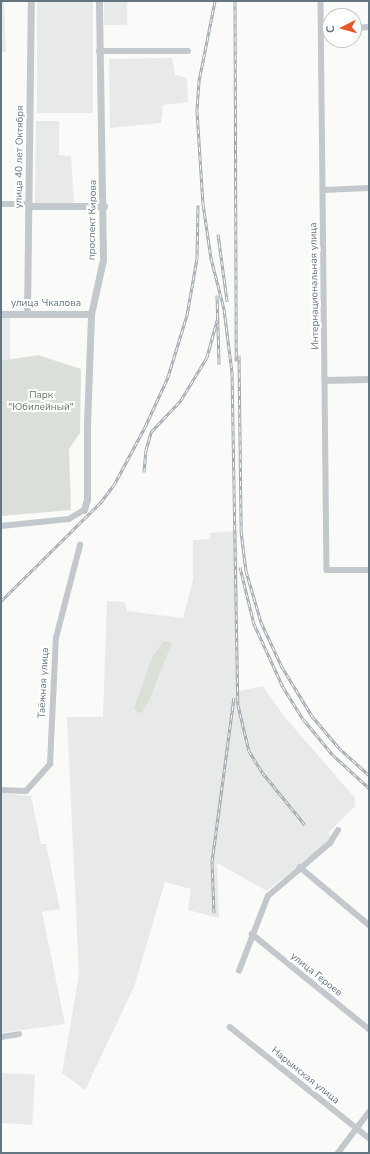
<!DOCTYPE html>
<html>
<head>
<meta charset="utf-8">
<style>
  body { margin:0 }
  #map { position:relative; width:370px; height:1154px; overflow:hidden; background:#fafaf8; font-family:"Nunito Sans",sans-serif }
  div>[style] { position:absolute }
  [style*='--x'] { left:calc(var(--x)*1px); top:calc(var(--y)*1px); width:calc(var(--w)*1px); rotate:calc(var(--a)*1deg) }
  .built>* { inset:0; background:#e8e9e9; transform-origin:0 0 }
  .green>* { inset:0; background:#dadfd7 }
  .minor>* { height:5.5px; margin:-2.75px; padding:0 2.75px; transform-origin:2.75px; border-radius:2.75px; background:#c3c8cc }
  .tertiary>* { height:7px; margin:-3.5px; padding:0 3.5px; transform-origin:3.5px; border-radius:3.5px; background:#c3c8cc }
  .rail>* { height:3px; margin-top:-1.5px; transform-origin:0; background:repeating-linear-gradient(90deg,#fff 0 4.5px,#a2aab0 0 9px); box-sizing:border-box; border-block:1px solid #a2aab0 }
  span { translate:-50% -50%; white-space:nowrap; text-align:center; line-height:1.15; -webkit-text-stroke:4px #fff; paint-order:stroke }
  .street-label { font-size:10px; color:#657683 }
  .park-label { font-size:10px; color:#687a64 }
  .frame { position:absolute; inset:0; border:2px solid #657683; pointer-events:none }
  .north { position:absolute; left:322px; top:8px; width:40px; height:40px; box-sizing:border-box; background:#fff; border:1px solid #c1c8cd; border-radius:50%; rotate:264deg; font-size:11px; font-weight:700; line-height:16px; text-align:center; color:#657683 }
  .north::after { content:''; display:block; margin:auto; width:14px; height:18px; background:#e4572e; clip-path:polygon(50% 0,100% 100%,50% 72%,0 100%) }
</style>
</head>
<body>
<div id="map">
  <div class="built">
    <i style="clip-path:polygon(1px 1px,4px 1px,6px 52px,1px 52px)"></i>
    <i style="left:37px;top:1px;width:56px;height:112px"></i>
    <i style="left:104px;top:1px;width:23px;height:24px"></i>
    <i style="clip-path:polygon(172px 58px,175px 75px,187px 78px,188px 102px,163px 105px,161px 123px,110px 128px,109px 59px)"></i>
    <i style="clip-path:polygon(36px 121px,59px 121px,59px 155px,71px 156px,74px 203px,35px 203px)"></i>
    <i style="left:1px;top:317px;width:9px;height:44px"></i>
    <i style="clip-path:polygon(237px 531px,239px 691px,263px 686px,284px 716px,355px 798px,355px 806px,328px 833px,331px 836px,322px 846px,267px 891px,217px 863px,219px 918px,188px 910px,191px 889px,165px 882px,134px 987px,85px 1090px,62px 1073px,79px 975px,67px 717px,103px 717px,107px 601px,125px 602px,127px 611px,183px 618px,193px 580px,193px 540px,210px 539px,210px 533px)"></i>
    <i style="clip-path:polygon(1px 793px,31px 796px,41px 844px,46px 844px,60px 909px,42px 912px,65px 1024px,1px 1033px)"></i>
    <i style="left:1px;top:1073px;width:34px;height:50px;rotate:3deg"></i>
  </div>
  <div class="green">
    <i style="clip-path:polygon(38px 355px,81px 369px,80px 433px,69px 449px,71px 510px,1px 516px,1px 361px)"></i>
    <i style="clip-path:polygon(164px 641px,170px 642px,171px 645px,148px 703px,142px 712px,138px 713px,134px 708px,148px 669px,153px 656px)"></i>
  </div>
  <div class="minor">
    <i style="--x:321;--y:1;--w:569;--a:89.4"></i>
    <i style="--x:327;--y:570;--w:42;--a:0"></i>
    <i style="--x:354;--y:28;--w:15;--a:-4"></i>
    <i style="--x:323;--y:32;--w:7;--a:-8"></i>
    <i style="--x:99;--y:51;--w:89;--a:0"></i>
    <i style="--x:323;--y:190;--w:46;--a:-2.5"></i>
    <i style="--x:1;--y:204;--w:28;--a:0"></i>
    <i style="--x:1;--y:526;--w:68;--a:-5.9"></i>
    <i style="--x:69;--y:519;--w:17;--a:-31"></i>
    <i style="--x:1;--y:790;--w:25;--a:2"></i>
    <i style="--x:26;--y:791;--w:36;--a:-48"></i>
    <i style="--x:50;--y:764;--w:126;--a:-87.3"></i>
    <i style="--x:56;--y:638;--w:96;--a:-75.5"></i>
    <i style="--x:300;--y:867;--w:90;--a:40"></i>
    <i style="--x:252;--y:934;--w:151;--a:39.1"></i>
    <i style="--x:239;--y:971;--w:80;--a:-68.9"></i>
    <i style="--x:268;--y:896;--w:82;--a:-40.5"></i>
    <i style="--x:330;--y:843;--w:15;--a:-58"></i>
    <i style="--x:230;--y:1027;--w:178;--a:38.6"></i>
    <i style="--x:1;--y:1037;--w:18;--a:-9"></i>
    <i style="--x:338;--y:1153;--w:51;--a:-52.9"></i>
  </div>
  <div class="tertiary">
    <i style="--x:29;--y:206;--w:75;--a:0"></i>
    <i style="--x:1;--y:314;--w:90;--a:0"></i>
    <i style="--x:27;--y:314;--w:313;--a:-89.3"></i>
    <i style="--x:325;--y:380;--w:44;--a:-1.3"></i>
    <i style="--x:84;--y:510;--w:11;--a:-75"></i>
    <i style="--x:87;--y:499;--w:74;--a:-90"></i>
    <i style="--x:87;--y:425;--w:111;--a:-87.9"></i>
    <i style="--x:91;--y:314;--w:55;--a:-77.5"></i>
    <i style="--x:103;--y:260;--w:259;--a:-90.9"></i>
  </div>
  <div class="rail">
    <i style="--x:215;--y:1;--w:82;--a:101.3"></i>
    <i style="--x:199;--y:81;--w:30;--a:94"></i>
    <i style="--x:197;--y:111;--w:93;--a:86.3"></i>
    <i style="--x:203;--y:204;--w:55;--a:81.6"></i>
    <i style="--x:211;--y:258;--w:53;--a:75.7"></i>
    <i style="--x:224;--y:309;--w:64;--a:82.8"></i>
    <i style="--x:232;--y:372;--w:333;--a:89"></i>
    <i style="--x:238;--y:705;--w:47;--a:76.6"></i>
    <i style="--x:249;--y:751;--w:25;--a:58"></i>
    <i style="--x:262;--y:772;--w:68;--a:50.9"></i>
    <i style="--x:235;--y:1;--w:360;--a:89.8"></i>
    <i style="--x:218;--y:234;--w:68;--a:82.3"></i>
    <i style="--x:217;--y:295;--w:69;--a:88.3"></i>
    <i style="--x:239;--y:355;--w:176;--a:89.3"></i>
    <i style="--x:241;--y:531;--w:40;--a:82.9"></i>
    <i style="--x:246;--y:571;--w:53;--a:73.6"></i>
    <i style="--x:261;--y:622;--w:50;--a:65"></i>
    <i style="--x:282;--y:667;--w:57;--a:58.5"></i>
    <i style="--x:312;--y:716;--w:42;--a:49.8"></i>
    <i style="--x:339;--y:748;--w:40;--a:42"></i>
    <i style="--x:144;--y:472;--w:22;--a:-85"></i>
    <i style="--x:146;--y:450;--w:19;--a:-74"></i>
    <i style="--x:151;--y:432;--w:44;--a:-46.8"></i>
    <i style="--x:181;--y:400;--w:50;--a:-58.8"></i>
    <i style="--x:207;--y:357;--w:41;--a:-74.6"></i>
    <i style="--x:240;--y:567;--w:59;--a:76.2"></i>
    <i style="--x:254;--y:624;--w:69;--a:65.3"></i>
    <i style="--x:283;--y:687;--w:39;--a:58"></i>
    <i style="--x:304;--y:720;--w:45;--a:50.4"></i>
    <i style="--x:333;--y:755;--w:49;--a:42.5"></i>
    <i style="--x:1;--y:601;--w:141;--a:-44.7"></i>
    <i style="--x:101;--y:502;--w:21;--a:-53"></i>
    <i style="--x:114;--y:485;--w:66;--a:-61.9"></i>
    <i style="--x:145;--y:427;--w:55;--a:-65.3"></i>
    <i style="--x:168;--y:377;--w:65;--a:-73"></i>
    <i style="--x:187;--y:315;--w:58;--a:-80"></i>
    <i style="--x:197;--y:258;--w:53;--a:-88.9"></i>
    <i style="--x:214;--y:913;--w:51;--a:-92.2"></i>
    <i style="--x:212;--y:862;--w:166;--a:-82.4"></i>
  </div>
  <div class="street-label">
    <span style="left:20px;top:157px;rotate:-89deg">улица 40 лет Октября</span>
    <span style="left:93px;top:220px;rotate:-89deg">проспект Кирова</span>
    <span style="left:315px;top:286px;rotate:-91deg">Интернациональная улица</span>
    <span style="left:46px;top:304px">улица Чкалова</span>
    <span style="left:44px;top:683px;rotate:-87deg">Таёжная улица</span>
    <span style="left:316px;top:975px;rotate:39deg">улица Героев</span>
    <span style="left:305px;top:1076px;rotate:39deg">Нарымская улица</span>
  </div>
  <div class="park-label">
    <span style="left:41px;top:401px">Парк<br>"Юбилейный"</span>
  </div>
  <div class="frame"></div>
  <div class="north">С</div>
</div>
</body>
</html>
